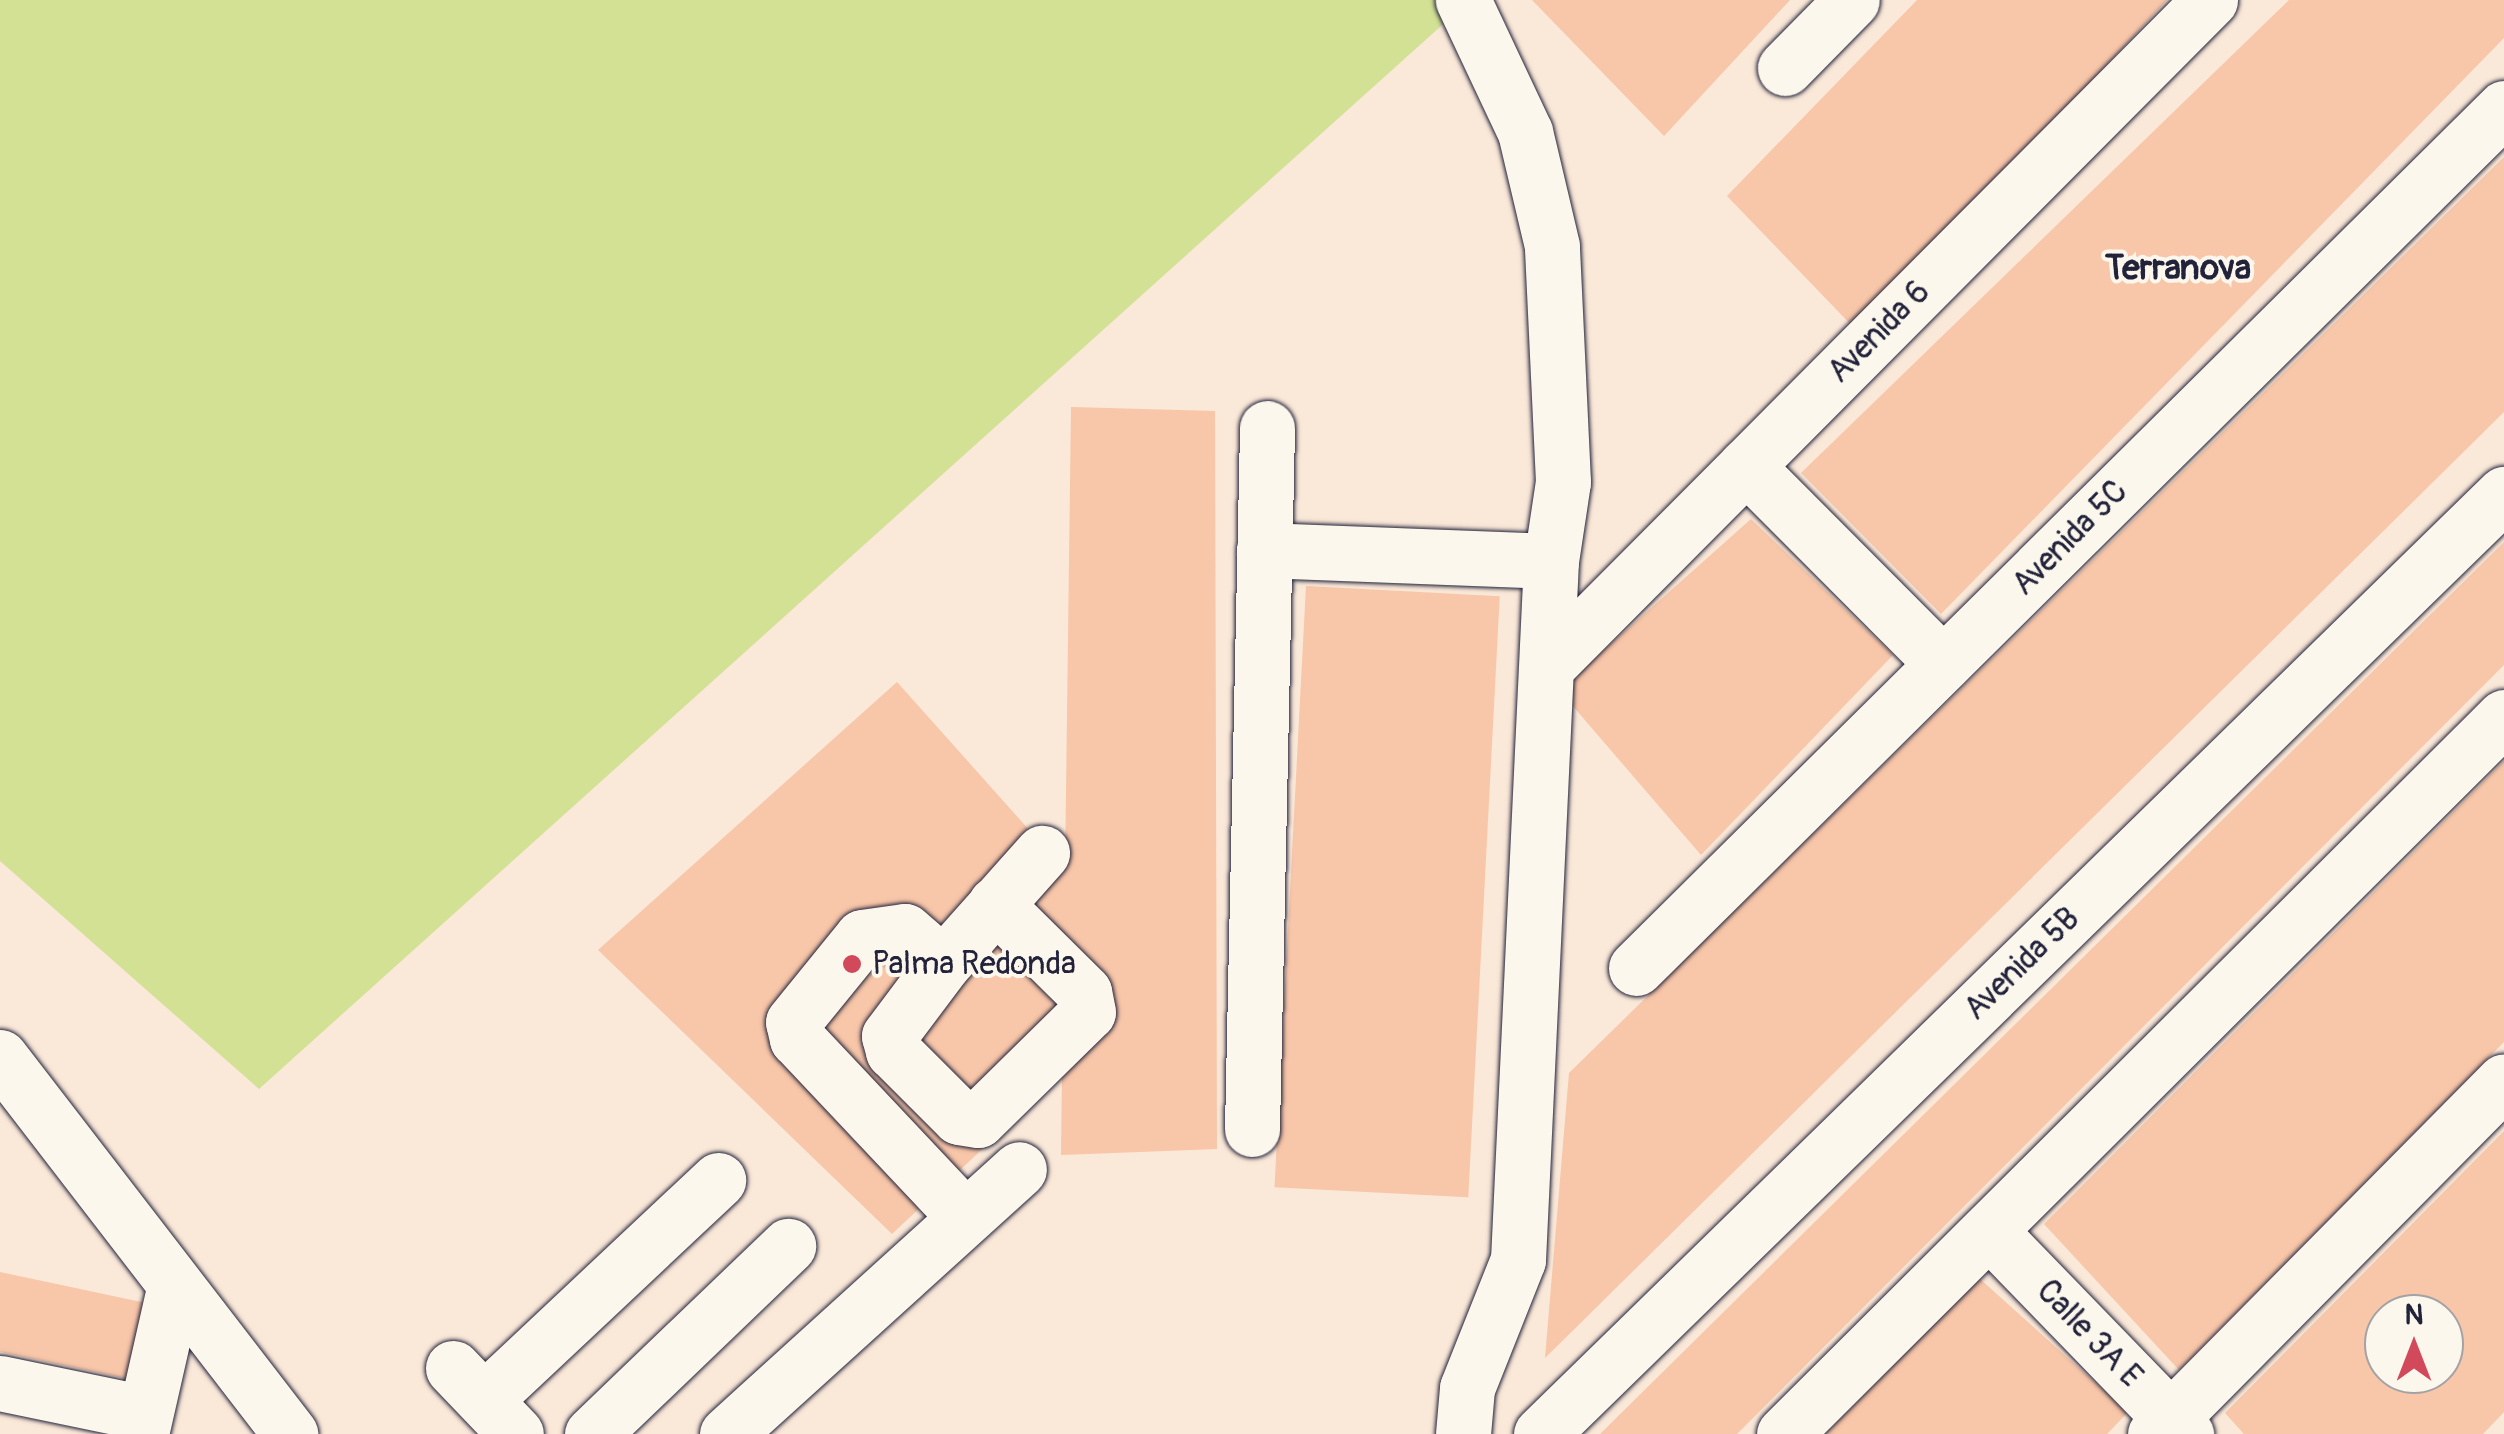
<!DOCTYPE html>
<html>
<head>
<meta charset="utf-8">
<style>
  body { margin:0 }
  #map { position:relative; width:2504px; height:1434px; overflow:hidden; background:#fae8d8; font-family:Pangolin,sans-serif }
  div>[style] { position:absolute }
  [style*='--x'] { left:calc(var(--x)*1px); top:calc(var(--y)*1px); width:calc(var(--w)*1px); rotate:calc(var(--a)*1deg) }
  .green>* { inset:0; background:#d3e195 }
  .building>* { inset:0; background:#f8c6a8; transform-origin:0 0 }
  .roads { filter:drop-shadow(0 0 2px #22223b) drop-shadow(0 0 2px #22223b) }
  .minor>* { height:55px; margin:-27.5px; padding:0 27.5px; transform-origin:27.5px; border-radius:27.5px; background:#fbf7ec }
  .dots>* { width:28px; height:28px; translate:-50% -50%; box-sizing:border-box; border:5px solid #fbf7ec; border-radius:50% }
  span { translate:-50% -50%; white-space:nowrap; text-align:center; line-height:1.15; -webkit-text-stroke:8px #fbf7ec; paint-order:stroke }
  .street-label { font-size:32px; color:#22223b }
  .poi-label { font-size:32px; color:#22223b }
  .left { translate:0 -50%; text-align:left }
  .neighbourhood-label { font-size:35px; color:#22223b; font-weight:700 }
  .north { position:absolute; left:2364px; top:1294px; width:100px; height:100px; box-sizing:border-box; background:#fbf7ec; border:2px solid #a4a2a5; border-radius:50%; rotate:0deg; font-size:28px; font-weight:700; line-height:40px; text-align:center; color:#22223b }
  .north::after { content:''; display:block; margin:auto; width:35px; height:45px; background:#d1495b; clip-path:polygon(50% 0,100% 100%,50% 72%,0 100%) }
</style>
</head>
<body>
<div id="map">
  <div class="green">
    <i style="clip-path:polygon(0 0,1470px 0,259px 1089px,0 861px)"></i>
  </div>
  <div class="building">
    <i style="clip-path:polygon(1532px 0,1790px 0,1664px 136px)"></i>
    <i style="clip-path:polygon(1917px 0,2167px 0,1858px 332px,1727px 196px)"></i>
    <i style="clip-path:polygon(2289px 0,2504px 0,2504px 38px,1941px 614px,1801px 473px)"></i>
    <i style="clip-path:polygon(2504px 157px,2504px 412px,1545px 1358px,1569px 1073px)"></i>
    <i style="clip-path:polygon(1071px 407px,1215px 411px,1217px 1149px,1061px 1155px,1062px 1074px,892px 1234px,598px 950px,897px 682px,1065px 870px)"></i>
    <i style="clip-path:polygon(1751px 519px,1893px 655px,1701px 855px,1559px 690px)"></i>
    <i style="clip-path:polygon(2504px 542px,2504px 665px,1737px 1434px,1600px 1434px)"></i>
    <i style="left:1306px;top:586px;width:194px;height:602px;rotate:3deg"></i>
    <i style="clip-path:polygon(2504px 761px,2504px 1042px,2179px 1370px,2044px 1224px)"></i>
    <i style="clip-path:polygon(evenodd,2504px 1131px,2504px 1412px,2483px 1434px,2244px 1434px,2225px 1413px,2504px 1131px,2384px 1314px,2444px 1314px,2444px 1374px,2384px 1374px,2384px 1314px)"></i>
    <i style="left:0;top:1272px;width:154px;height:78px;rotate:12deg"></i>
    <i style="clip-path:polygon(1980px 1279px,2128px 1412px,2107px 1434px,1825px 1434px)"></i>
  </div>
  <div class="roads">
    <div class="minor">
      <i style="--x:1785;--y:68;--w:95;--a:-45.4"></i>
      <i style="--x:1746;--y:466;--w:279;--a:45.1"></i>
      <i style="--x:1264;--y:550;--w:287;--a:2.2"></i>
      <i style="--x:1549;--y:664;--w:937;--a:-45.13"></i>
      <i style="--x:943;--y:964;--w:90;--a:126.9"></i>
      <i style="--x:889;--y:1036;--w:16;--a:75"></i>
      <i style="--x:893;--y:1051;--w:93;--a:45"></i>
      <i style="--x:959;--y:1117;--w:19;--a:9"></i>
      <i style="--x:978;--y:1120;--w:154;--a:-44.5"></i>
      <i style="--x:1088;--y:1012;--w:20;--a:-101"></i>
      <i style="--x:1084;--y:992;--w:125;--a:-135.3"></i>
      <i style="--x:1636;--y:968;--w:1222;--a:-44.73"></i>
      <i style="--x:0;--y:1057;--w:476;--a:52.4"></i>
      <i style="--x:1252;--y:1129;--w:701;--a:-88.77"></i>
      <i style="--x:965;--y:1217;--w:245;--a:-133.3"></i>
      <i style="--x:797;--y:1039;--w:17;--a:-103"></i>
      <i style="--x:793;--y:1022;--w:109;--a:-50.9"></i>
      <i style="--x:862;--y:937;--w:43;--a:-7.9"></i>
      <i style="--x:905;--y:931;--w:50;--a:41"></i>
      <i style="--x:943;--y:964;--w:149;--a:-48.3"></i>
      <i style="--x:1992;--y:1234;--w:279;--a:45.9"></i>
      <i style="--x:453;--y:1368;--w:91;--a:46.3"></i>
      <i style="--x:0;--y:1383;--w:148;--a:11.7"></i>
      <i style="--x:485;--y:1399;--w:320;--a:-43.2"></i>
      <i style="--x:141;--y:1434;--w:145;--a:-77.2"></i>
      <i style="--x:592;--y:1434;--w:272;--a:-43.8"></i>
      <i style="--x:727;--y:1434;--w:394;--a:-42.2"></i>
      <i style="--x:1463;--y:1434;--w:46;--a:-85"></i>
      <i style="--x:1467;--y:1388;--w:138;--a:-68.3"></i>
      <i style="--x:1518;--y:1260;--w:700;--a:-87.3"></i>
      <i style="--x:1551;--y:561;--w:80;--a:-81.4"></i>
      <i style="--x:1563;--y:482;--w:236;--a:-92.7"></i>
      <i style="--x:1552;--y:246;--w:117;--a:-103.3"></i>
      <i style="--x:1525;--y:132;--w:146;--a:-115.2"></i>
      <i style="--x:1541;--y:1434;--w:1346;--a:-44.31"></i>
      <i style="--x:1784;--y:1434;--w:1016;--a:-44.88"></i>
      <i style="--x:2155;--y:1434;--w:496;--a:-45.3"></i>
    </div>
  </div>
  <div class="dots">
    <i style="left:852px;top:964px;background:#d1495b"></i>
  </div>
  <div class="street-label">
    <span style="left:1879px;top:332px;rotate:-45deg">Avenida 6</span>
    <span style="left:2070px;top:538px;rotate:-45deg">Avenida 5C</span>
    <span style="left:2022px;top:964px;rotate:-44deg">Avenida 5B</span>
    <span style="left:2089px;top:1334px;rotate:46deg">Calle 3A E</span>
  </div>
  <div class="poi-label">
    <span class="left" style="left:872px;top:964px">Palma Redonda</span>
  </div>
  <div class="neighbourhood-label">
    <span style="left:2178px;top:268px">Terranova</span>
  </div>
  <div class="north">N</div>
</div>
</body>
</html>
